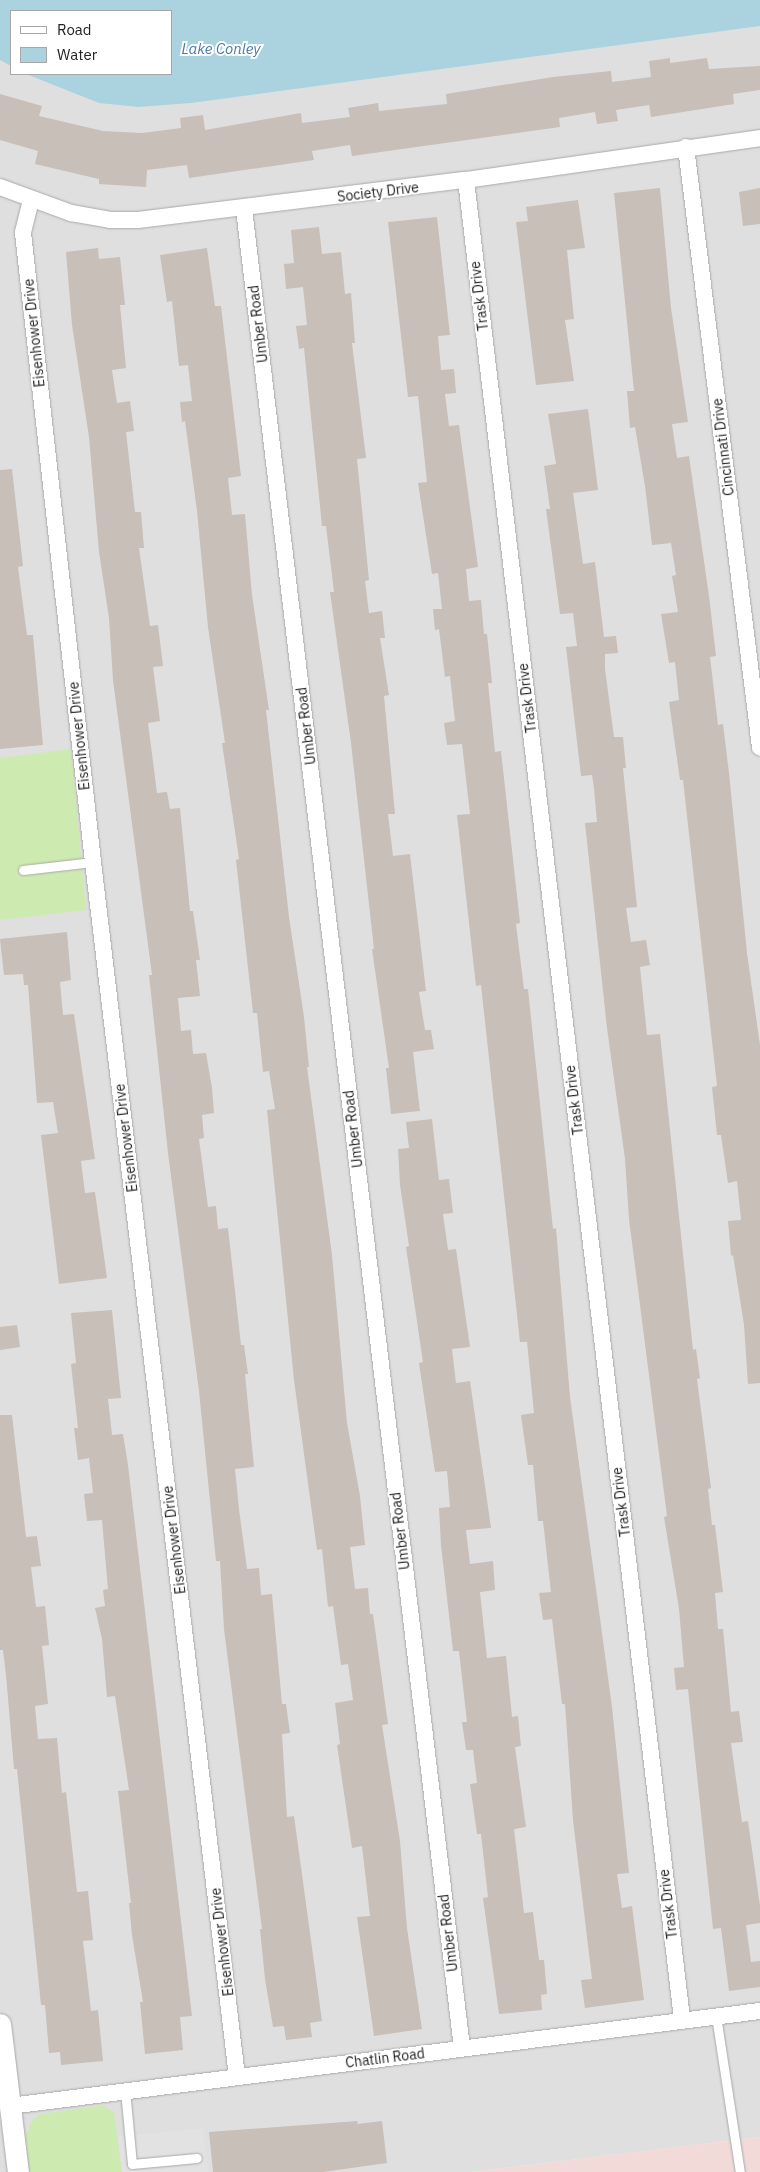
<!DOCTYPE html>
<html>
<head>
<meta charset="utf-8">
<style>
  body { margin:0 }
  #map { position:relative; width:760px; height:2172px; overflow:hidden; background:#f2efe9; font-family:"IBM Plex Sans",sans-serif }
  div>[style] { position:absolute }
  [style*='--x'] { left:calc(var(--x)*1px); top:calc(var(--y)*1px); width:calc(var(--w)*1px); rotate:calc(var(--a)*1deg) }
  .residential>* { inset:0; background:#e0dfdf }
  .commercial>* { inset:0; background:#f2dad9 }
  .grass>* { inset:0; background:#cdebb0 }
  .parking>* { inset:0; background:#e2e2e2 }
  .water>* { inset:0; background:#aad3df }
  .building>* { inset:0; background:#c7bfb8 }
  .roads { filter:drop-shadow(0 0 1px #a9a9a9) drop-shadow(0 0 1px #a9a9a9) }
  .service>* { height:9px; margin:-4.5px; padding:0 4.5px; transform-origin:4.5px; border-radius:4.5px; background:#fff }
  .minor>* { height:16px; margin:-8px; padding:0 8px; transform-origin:8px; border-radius:8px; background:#fff }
  .tertiary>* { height:21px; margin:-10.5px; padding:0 10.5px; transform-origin:10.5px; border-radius:10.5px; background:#fff }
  span { translate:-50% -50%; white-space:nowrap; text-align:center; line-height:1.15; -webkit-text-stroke:4px #fff; paint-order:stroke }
  .street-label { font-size:14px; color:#222 }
  .water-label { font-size:15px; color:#4a7aab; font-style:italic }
  .legend { position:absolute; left:10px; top:10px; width:162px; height:65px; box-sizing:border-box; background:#fff; border:1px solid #a7a7a7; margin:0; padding:6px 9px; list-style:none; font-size:15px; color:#222 }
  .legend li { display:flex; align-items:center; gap:10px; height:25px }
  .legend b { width:25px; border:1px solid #a7a7a7 }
</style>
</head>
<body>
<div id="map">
  <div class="residential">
    <i style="clip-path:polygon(evenodd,0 0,760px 0,760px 2137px,471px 2172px,0 2172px,0 0,11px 11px,171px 11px,171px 74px,11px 74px,11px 11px)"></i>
  </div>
  <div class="commercial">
    <i style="clip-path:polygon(760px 2137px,760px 2172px,471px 2172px)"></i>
  </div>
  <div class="grass">
    <i style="clip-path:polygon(71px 749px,86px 910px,0 920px,0 758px)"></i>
    <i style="clip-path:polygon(98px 2106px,105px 2106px,114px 2113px,122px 2172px,30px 2172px,25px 2138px,32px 2120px,40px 2114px)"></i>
  </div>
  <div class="parking">
    <i style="clip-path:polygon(203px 2128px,208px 2172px,122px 2172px,118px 2137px)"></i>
  </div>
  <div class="water">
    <i style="clip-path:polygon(0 0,760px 0,760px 26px,191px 103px,138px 107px,99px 103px,26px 74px,171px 74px,171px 11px,11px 11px,11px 66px,0 60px)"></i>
  </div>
  <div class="building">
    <i style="clip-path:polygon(670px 58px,670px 63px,707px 58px,709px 69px,760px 66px,760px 90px,733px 94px,734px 104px,651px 117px,649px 105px,616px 110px,618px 121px,597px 124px,595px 112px,559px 118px,560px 127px,352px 156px,350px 145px,312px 151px,314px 160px,189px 178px,187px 165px,147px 170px,146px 187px,99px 184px,99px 179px,35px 164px,38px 151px,0 140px,0 94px,42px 106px,39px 116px,103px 131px,142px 133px,181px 128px,180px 118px,203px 115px,205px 130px,301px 113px,302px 123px,350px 117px,348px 108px,378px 103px,379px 111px,447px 104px,446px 94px,553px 77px,611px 71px,612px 82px,651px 77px,649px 61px)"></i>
    <i style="clip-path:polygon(660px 188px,671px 308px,688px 422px,672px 424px,677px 458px,689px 456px,709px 596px,716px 656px,710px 657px,718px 725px,723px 724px,729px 773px,747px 953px,760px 1045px,760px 1383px,748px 1384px,744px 1325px,733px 1255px,731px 1256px,728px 1221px,741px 1220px,737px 1181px,728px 1183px,721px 1135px,717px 1135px,712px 1087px,717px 1086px,683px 780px,680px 780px,669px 702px,679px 700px,675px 662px,669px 663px,661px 614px,678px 612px,672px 576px,676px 575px,671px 543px,652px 545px,645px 486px,635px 427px,630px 428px,627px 391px,634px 391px,614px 193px)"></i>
    <i style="clip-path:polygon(760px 188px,760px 224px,743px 226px,739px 192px)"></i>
    <i style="clip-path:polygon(578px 200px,585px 248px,567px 250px,574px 319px,565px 320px,574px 381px,536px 385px,516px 222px,528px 221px,526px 207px)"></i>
    <i style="clip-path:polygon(437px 217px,450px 335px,438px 336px,441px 370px,454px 369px,456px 393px,445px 394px,449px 426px,459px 425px,478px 567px,466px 569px,469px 601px,481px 600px,484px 634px,487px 634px,492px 683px,488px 683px,495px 752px,501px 751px,520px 923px,516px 924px,524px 989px,528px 989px,553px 1229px,556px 1228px,570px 1397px,612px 1707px,629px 1873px,617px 1874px,622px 1908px,632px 1906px,644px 2000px,585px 2008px,581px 1980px,592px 1979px,573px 1820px,565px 1704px,562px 1704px,552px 1619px,543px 1620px,539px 1593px,551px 1592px,543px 1521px,538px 1521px,533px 1465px,528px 1465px,521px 1415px,534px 1413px,527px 1342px,520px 1342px,481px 985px,476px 986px,457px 815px,470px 814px,462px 744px,447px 745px,444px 723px,455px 721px,450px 676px,445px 677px,439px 629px,435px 630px,433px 609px,442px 609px,438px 573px,432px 574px,418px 483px,427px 482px,418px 396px,408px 397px,388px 222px)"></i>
    <i style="clip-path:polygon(319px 227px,322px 254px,341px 252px,345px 294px,351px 293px,355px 343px,352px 343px,366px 458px,357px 459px,369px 580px,365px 581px,369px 613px,382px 611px,385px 638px,380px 638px,389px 695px,384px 696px,395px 814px,388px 814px,393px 856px,410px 854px,426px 991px,419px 992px,425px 1030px,431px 1030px,434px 1049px,413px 1052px,420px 1111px,391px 1114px,386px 1068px,389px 1068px,372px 949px,374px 949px,351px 743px,330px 592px,334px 592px,326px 526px,322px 526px,304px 348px,299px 349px,296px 326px,307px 325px,303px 287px,286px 289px,284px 264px,294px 263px,291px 230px)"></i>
    <i style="clip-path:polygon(98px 248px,99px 259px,120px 257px,125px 305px,120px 305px,126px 368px,112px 370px,117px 403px,130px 401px,134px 431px,126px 432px,135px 512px,141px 512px,144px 548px,139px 548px,150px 626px,158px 625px,163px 666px,153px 667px,160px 721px,148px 723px,157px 793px,167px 792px,170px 809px,180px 808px,190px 911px,193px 911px,200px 960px,196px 960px,200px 996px,178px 998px,181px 1031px,191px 1030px,193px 1054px,206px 1053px,212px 1088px,214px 1113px,202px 1115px,204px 1138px,199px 1139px,208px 1207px,216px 1206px,218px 1229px,228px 1228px,241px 1345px,244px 1345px,248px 1374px,245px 1374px,254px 1467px,235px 1469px,239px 1509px,247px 1569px,259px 1568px,261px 1595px,272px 1594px,282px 1704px,286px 1704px,290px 1733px,282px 1734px,287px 1817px,294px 1816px,322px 2021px,310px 2023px,312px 2037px,286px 2040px,284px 2026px,273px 2027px,265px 1979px,260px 1929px,262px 1929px,224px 1629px,220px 1561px,216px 1561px,199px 1391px,168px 1153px,149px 975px,152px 975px,113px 680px,109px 618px,99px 552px,89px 437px,72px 325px,66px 252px)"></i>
    <i style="clip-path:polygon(207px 248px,215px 306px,221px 306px,241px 476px,228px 478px,232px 515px,245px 514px,252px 595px,269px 710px,266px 710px,289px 917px,304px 1017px,309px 1067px,307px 1067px,332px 1255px,347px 1423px,360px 1496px,365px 1545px,350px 1547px,355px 1589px,368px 1588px,370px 1614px,373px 1614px,388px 1724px,382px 1725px,400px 1841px,407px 1928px,422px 2029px,374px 2036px,357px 1917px,370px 1916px,362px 1846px,352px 1848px,337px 1745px,340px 1744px,335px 1703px,353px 1700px,348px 1664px,341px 1665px,333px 1606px,328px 1607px,322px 1549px,317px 1550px,294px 1380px,267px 1110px,275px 1109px,269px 1071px,263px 1072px,257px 1013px,253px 1013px,236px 860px,239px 859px,222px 743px,225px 743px,208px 627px,197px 511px,185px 421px,182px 422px,180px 402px,192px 401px,188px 365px,179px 366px,172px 301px,167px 302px,160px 255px)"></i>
    <i style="clip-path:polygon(588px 409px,598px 490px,573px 493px,583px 564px,595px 562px,604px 637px,616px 636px,618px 653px,605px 654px,605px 669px,614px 737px,623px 737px,626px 768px,623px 768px,637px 907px,626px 908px,631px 942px,646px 940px,650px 965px,640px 967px,647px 1035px,660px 1034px,693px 1350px,696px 1349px,700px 1378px,697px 1379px,711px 1488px,708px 1489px,712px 1525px,715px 1525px,723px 1592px,715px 1593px,718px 1629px,723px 1629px,731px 1712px,739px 1711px,743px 1742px,731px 1743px,742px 1822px,748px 1821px,760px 1906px,760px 1923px,746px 1925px,751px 1962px,760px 1961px,760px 1987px,729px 1991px,721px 1928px,713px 1929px,688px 1689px,676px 1690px,674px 1668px,684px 1667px,679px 1609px,664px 1517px,667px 1516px,629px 1219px,625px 1159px,607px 1028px,585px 823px,597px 822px,594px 788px,592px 775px,581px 776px,566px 647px,577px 646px,573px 613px,560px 614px,546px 509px,550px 509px,544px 466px,556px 464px,548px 414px)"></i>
    <i style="clip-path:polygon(12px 469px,23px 566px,18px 567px,27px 635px,33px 635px,43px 745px,0 749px,0 470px)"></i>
    <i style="clip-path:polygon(67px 932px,71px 980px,60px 982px,63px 1015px,74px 1014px,95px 1159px,81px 1161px,85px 1193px,95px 1192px,107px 1278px,59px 1284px,41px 1135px,58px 1133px,53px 1102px,37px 1103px,28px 985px,24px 985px,23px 974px,4px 975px,0 939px)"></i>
    <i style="clip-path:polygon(432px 1119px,439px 1180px,449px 1179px,453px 1213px,443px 1214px,448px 1250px,456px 1249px,470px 1347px,452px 1349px,456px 1383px,470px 1381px,491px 1528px,466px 1530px,470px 1564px,493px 1561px,495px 1590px,480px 1592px,487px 1658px,506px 1656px,512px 1717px,518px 1716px,521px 1746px,515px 1747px,526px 1827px,514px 1829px,524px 1913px,533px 1912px,539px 1960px,544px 1960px,547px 1994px,541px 1995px,542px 2010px,499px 2014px,483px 1898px,488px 1897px,481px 1834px,477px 1834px,470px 1784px,477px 1783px,473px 1750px,466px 1750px,462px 1722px,467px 1722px,459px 1651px,453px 1651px,441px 1545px,439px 1508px,450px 1507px,447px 1471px,435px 1472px,419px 1363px,423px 1362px,406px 1247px,409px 1246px,400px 1185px,398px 1149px,409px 1148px,406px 1122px)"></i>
    <i style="clip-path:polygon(112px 1310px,121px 1398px,108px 1399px,112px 1435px,123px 1434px,128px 1465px,192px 2016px,180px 2017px,183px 2050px,145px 2054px,140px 2002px,143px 2002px,132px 1935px,129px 1903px,131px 1903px,118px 1791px,129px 1790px,115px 1696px,107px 1697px,102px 1639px,95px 1608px,105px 1606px,103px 1590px,108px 1589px,102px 1520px,87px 1521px,84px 1494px,93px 1493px,89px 1458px,78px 1460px,74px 1428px,78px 1428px,71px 1364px,76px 1363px,71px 1313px)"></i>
    <i style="clip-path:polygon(17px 1325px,20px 1347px,0 1350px,0 1327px)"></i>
    <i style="clip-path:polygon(0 1415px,12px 1415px,26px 1537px,37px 1536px,41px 1566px,31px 1567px,36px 1607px,45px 1606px,49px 1645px,42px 1646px,48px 1704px,35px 1706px,38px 1739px,57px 1738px,62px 1793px,66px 1792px,77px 1892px,88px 1891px,93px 1940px,83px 1941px,91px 2011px,98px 2010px,103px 2061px,61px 2065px,60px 2052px,49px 2053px,45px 2005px,41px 2005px,17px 1769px,14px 1769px,6px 1675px,3px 1650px,0 1650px)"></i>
    <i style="clip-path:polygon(358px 2121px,357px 2124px,382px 2121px,387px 2163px,323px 2172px,213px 2172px,209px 2132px)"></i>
  </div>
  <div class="roads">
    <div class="service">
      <i style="--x:23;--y:870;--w:70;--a:-6.5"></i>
      <i style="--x:716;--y:2016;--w:158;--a:81.3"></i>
      <i style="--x:125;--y:2090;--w:74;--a:84.6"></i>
      <i style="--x:132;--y:2164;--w:65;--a:-5.3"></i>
    </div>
    <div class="minor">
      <i style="--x:686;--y:147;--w:605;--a:82.97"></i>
      <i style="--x:466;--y:180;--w:1853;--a:83.3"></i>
      <i style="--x:0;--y:187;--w:76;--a:20.1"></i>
      <i style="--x:71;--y:213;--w:40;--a:10"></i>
      <i style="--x:110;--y:220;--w:28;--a:0"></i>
      <i style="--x:138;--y:220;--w:330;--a:-7"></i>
      <i style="--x:466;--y:180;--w:297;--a:-8.1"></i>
      <i style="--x:31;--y:200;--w:34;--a:104"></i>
      <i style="--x:23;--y:233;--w:633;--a:83.65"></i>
      <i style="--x:93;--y:862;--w:1223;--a:83.24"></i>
      <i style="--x:244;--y:209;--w:1852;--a:83.24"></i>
      <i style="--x:10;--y:2106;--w:756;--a:-7.22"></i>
    </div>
    <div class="tertiary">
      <i style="--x:0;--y:2024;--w:149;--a:83.1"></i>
    </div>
  </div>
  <div class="street-label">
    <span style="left:378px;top:192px;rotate:-7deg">Society Drive</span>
    <span style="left:479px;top:296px;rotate:-97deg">Trask Drive</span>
    <span style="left:258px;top:324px;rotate:-97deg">Umber Road</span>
    <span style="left:34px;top:333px;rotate:-96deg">Eisenhower Drive</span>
    <span style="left:723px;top:447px;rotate:-97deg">Cincinnati Drive</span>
    <span style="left:527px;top:698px;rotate:-97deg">Trask Drive</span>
    <span style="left:306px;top:726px;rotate:-97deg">Umber Road</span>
    <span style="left:79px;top:736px;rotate:-96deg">Eisenhower Drive</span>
    <span style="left:574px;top:1100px;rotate:-97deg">Trask Drive</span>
    <span style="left:353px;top:1129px;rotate:-97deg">Umber Road</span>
    <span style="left:126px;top:1138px;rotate:-97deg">Eisenhower Drive</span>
    <span style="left:621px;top:1502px;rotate:-97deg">Trask Drive</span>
    <span style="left:400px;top:1531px;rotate:-97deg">Umber Road</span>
    <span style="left:174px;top:1540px;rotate:-97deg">Eisenhower Drive</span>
    <span style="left:668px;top:1904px;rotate:-97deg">Trask Drive</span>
    <span style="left:448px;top:1933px;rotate:-97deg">Umber Road</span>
    <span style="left:222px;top:1942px;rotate:-97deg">Eisenhower Drive</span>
    <span style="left:385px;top:2058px;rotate:-7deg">Chatlin Road</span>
  </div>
  <div class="water-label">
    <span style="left:221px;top:49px">Lake Conley</span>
  </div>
  <ul class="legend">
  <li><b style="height:6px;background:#fff"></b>Road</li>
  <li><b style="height:14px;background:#aad3df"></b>Water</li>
  </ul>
</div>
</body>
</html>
